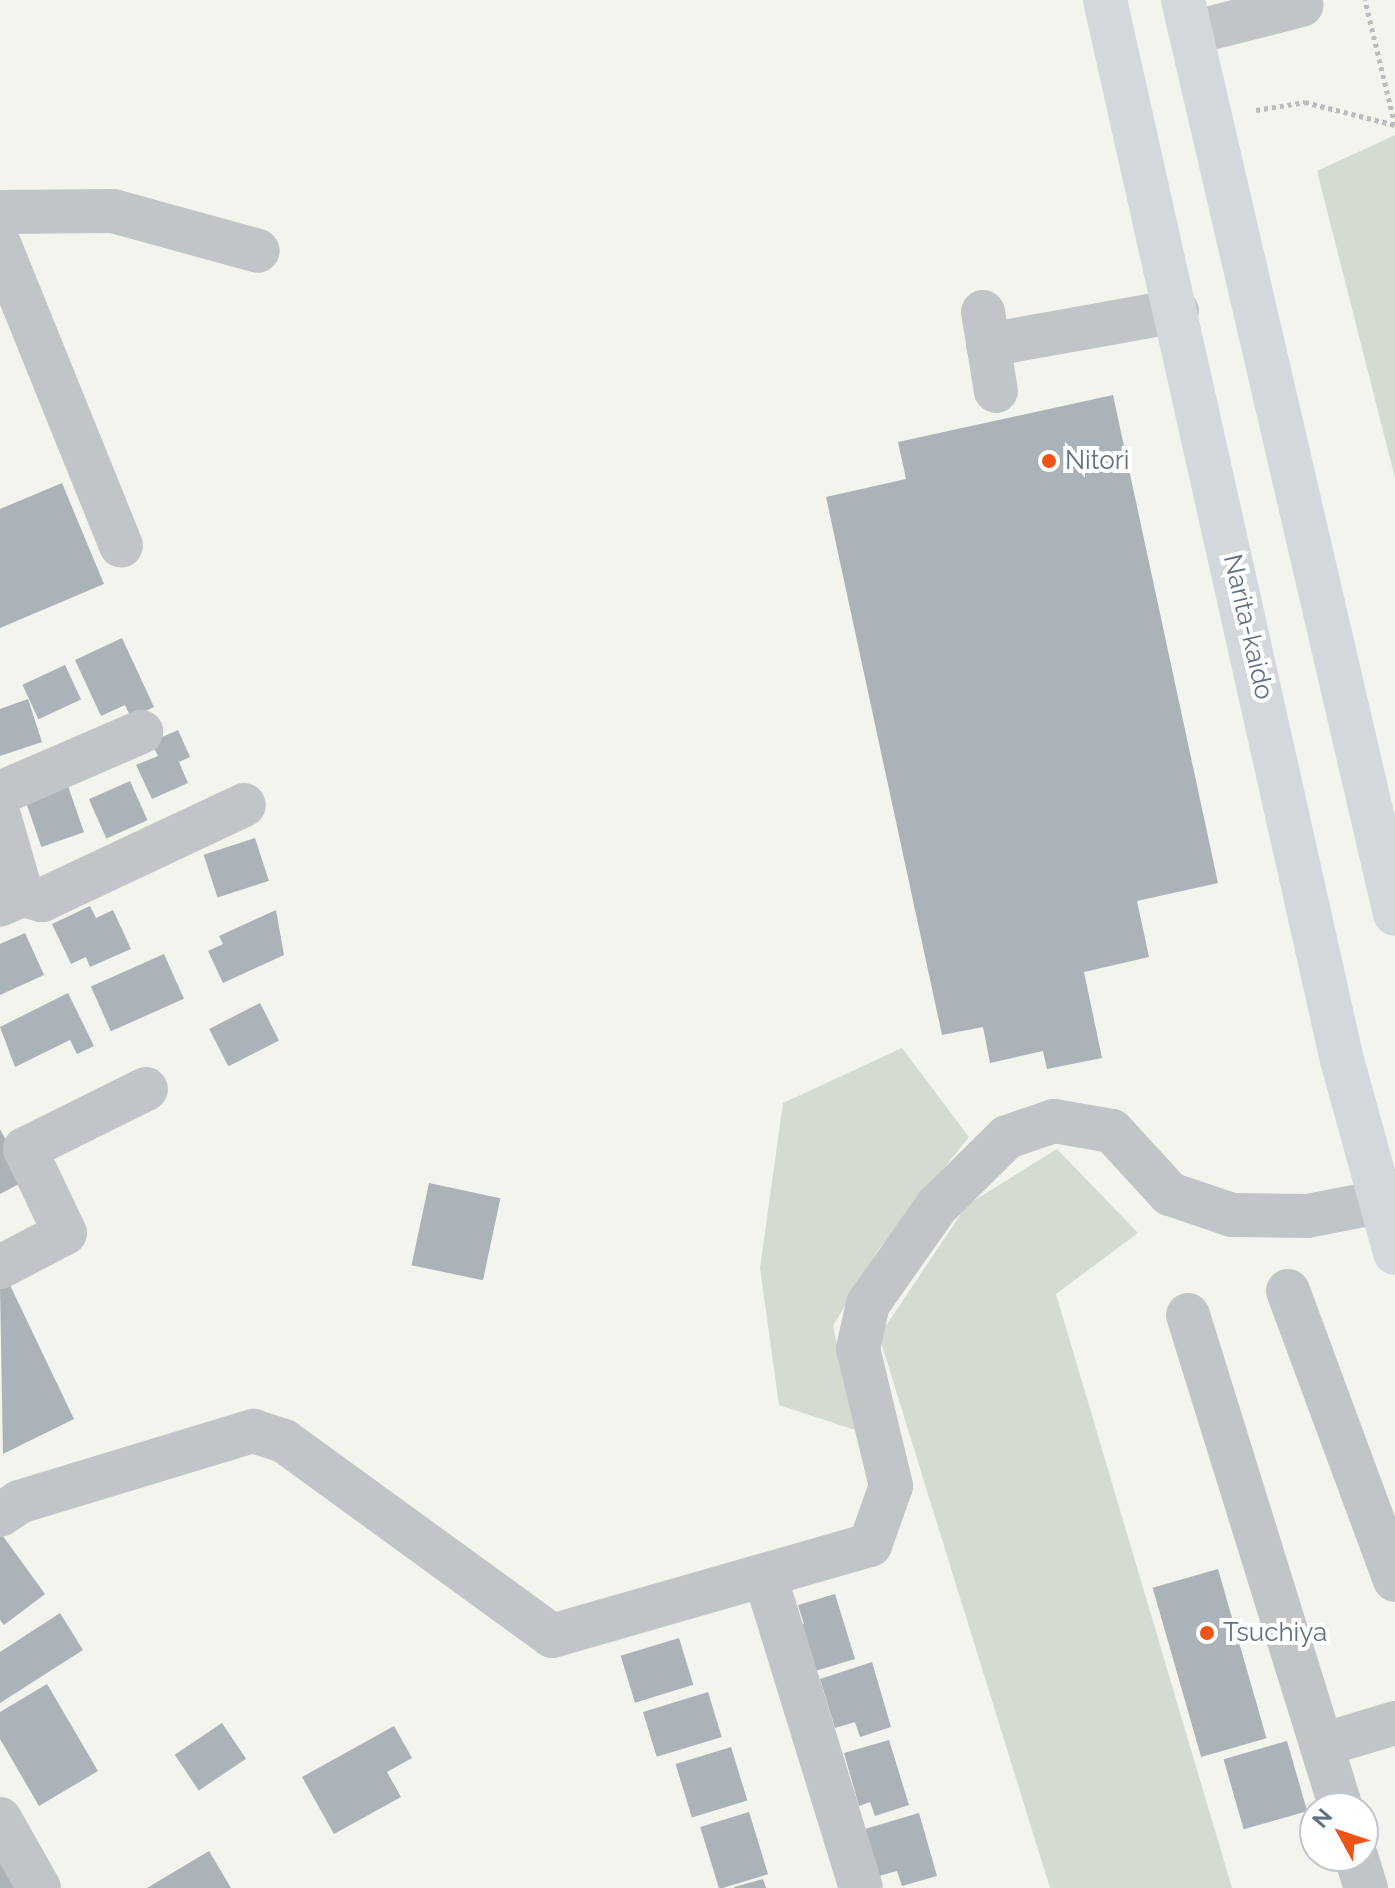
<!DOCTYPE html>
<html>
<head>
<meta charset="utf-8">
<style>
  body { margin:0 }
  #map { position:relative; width:1395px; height:1888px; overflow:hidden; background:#f4f4ef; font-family:Raleway,sans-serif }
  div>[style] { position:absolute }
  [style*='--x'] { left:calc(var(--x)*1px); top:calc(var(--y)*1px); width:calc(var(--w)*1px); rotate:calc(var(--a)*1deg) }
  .green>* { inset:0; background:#d4dbd0 }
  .building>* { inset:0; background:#abb2b8; transform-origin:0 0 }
  .path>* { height:5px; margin-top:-2.5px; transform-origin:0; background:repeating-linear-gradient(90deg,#babdbf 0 4px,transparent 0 8px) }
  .minor>* { height:44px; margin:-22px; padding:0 22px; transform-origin:22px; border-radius:22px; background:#c1c5c8 }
  .highway>* { height:44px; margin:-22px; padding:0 22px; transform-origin:22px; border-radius:22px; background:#d2d8dc }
  .dots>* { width:22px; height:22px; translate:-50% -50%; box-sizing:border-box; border:4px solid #fff; border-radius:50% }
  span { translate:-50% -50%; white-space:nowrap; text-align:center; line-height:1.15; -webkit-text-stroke:8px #fff; paint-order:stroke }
  .poi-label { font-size:26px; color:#617283 }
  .left { translate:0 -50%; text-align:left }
  .street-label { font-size:26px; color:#617283 }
  .north { position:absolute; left:1299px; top:1792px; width:80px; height:80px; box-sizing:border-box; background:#fff; border:2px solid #c0c7cd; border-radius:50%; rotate:310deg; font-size:22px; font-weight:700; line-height:32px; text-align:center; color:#617283 }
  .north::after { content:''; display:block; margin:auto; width:28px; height:36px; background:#ee5415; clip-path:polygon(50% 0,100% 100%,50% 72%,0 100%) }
</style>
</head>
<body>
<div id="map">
  <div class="green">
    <i style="clip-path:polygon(1395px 135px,1395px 478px,1317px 171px)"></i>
    <i style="clip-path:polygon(902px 1048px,969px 1137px,878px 1250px,833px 1326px,855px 1430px,779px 1405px,760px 1268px,783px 1103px)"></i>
    <i style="clip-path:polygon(1057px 1149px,1138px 1233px,1056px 1294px,1232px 1888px,1050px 1888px,879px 1336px,967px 1205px)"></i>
  </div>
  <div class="building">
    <i style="clip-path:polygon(1113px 395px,1218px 883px,1137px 901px,1149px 957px,1084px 972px,1102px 1058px,1047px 1069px,1043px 1051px,990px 1063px,983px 1027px,942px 1035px,826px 497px,906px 479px,898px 442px)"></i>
    <i style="clip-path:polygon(62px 483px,104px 584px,0 628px,0 509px)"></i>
    <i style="clip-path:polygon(122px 638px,154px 707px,131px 718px,125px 705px,101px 716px,75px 660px)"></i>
    <i style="left:65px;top:665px;width:38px;height:47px;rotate:65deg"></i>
    <i style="clip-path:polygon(28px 699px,42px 742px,0 756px,0 709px)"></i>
    <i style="clip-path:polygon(178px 730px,190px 757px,179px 762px,188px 783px,152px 799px,136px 765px,158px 756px,151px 742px)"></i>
    <i style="left:130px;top:781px;width:43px;height:45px;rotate:66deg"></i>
    <i style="left:68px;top:786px;width:49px;height:45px;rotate:71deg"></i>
    <i style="left:255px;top:838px;width:45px;height:54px;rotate:72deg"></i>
    <i style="clip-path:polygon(90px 906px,96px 918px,113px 910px,131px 949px,90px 967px,86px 957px,71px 964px,52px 924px)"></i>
    <i style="clip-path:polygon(276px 910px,284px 955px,223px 983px,208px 951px,223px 944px,219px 936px)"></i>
    <i style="clip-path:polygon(25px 933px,44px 975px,0 995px,0 944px)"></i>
    <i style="left:164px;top:954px;width:49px;height:80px;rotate:66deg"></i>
    <i style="clip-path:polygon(68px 993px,94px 1046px,77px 1054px,70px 1040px,15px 1067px,0 1027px)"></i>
    <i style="left:260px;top:1003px;width:42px;height:57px;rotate:63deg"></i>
    <i style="clip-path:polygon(0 1129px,27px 1180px,0 1194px)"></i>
    <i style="left:429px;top:1183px;width:73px;height:84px;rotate:12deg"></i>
    <i style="clip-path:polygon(8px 1281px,74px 1419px,3px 1454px,0 1286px)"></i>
    <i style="clip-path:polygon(0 1532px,45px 1594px,4px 1625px,0 1620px)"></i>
    <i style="left:1218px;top:1569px;width:176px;height:68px;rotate:74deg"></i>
    <i style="clip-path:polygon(835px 1594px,855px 1659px,802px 1675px,788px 1629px,804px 1624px,798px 1605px)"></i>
    <i style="clip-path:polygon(60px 1613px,83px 1650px,0 1703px,0 1652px)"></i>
    <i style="left:679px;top:1638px;width:49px;height:61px;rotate:73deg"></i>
    <i style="clip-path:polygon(872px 1662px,891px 1727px,860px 1737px,855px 1722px,835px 1728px,820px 1679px)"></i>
    <i style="clip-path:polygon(47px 1684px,98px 1771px,39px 1806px,0 1739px,0 1712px)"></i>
    <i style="left:708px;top:1692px;width:47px;height:68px;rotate:73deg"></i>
    <i style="left:222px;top:1723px;width:43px;height:57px;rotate:56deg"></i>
    <i style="clip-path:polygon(394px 1726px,412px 1758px,387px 1772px,401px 1797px,334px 1834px,302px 1777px)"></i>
    <i style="clip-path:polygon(889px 1740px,909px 1805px,875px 1816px,870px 1802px,859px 1806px,844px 1753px)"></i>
    <i style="left:1287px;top:1741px;width:73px;height:66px;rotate:74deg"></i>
    <i style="left:731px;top:1747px;width:56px;height:58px;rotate:73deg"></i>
    <i style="left:749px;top:1812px;width:65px;height:51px;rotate:73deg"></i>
    <i style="clip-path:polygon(919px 1813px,937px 1876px,902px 1886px,897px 1871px,879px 1876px,865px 1829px)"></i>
    <i style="clip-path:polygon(209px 1851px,231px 1888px,147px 1888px)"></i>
    <i style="clip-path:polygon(0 1858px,18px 1888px,0 1888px)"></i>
    <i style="clip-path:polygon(763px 1879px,766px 1888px,734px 1888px,734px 1887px)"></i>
  </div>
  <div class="path">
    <i style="--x:1256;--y:110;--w:50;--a:-9.3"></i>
    <i style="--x:1305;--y:102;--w:93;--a:14.3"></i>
    <i style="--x:1395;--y:125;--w:129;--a:-103.5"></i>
  </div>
  <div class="minor">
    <i style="--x:1191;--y:33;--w:114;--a:-14.2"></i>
    <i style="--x:0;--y:212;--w:113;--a:-0.5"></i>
    <i style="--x:113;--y:211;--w:150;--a:15.4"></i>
    <i style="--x:0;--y:246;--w:323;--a:68"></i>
    <i style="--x:983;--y:312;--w:80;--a:80.7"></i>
    <i style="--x:988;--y:345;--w:192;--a:-10.2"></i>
    <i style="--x:0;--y:793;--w:154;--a:-23.4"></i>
    <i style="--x:0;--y:819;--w:79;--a:73.9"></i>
    <i style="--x:22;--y:895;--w:24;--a:156"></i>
    <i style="--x:22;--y:895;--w:21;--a:14"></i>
    <i style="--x:42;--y:900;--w:223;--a:-25.2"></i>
    <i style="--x:0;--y:1267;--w:73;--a:-27.6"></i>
    <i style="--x:65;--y:1233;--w:93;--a:-115.5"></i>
    <i style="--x:25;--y:1149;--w:135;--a:-26.4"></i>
    <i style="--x:1288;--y:1291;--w:308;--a:69.7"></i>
    <i style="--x:1188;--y:1315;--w:516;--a:72.76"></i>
    <i style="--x:0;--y:1515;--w:23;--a:-34"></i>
    <i style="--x:19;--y:1502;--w:245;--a:-16.9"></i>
    <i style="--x:253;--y:1431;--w:33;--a:18"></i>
    <i style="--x:284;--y:1441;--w:331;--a:36"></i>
    <i style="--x:552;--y:1636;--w:331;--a:-16"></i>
    <i style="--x:870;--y:1545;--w:63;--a:-70.4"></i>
    <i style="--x:891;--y:1486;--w:141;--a:-103.5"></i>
    <i style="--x:858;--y:1349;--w:46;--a:-77.5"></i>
    <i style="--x:868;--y:1304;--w:120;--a:-54.9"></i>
    <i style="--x:937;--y:1206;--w:98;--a:-44.6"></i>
    <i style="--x:1007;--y:1137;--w:50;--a:-18.8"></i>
    <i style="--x:1054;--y:1121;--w:59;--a:9.8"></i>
    <i style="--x:1112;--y:1131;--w:86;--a:47.4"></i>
    <i style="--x:1170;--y:1194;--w:65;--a:18.7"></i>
    <i style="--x:1232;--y:1215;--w:75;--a:0.8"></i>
    <i style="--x:1307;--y:1216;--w:90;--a:-10.9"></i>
    <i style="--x:765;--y:1576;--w:326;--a:72.9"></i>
    <i style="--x:1322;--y:1745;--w:76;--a:-16.8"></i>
    <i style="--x:0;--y:1819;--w:79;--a:60.5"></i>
    <i style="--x:1356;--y:1856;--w:34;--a:73"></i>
  </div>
  <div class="highway">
    <i style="--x:1105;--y:0;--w:1086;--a:77.4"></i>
    <i style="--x:1342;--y:1060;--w:200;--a:74.6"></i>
    <i style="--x:1183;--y:0;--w:938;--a:76.94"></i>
  </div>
  <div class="dots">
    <i style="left:1049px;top:461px;background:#ee5415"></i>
    <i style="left:1207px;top:1633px;background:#ee5415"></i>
  </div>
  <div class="poi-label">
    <span class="left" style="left:1065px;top:461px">Nitori</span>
    <span class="left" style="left:1223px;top:1633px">Tsuchiya</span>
  </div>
  <div class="street-label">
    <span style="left:1248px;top:627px;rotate:77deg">Narita-kaido</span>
  </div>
  <div class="north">N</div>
</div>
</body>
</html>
